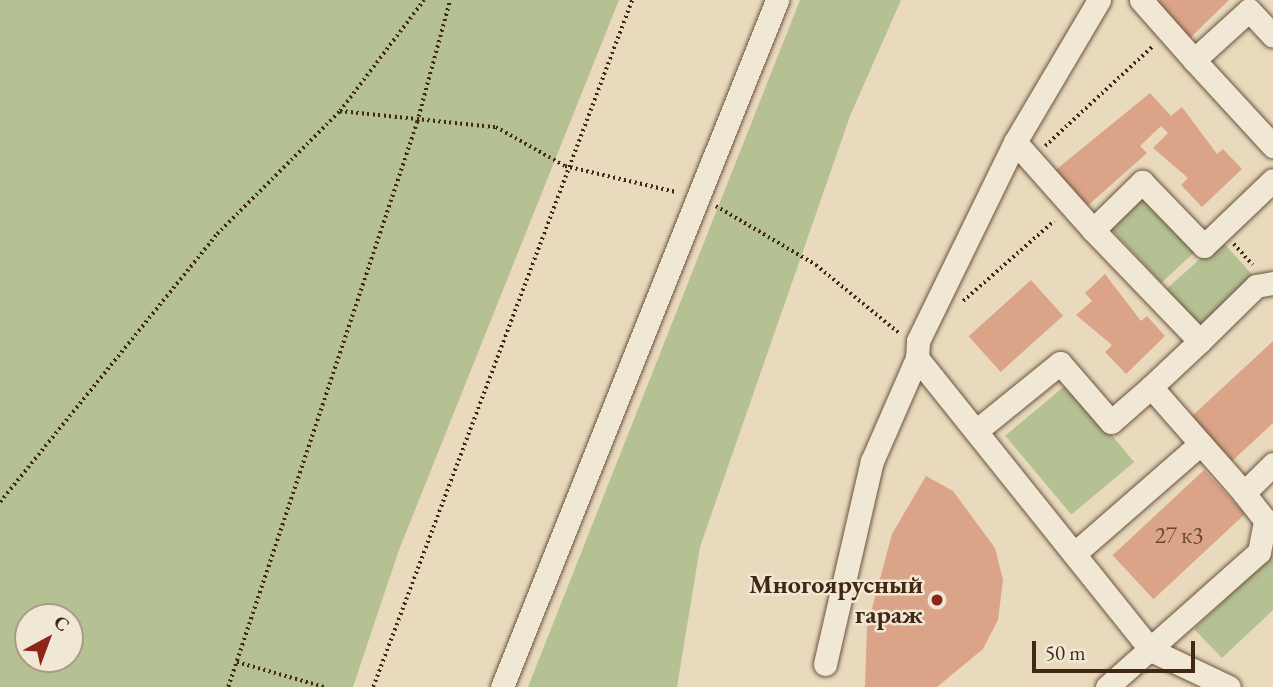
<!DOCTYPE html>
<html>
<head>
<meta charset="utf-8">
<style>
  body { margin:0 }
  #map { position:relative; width:1273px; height:687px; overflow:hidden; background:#e9dabe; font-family:"EB Garamond",serif }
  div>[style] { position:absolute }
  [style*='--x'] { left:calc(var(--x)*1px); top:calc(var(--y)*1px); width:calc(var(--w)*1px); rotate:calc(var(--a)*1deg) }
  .green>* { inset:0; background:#b5c093; transform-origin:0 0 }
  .building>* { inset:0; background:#dba489; transform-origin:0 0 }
  .path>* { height:3.5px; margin-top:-1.75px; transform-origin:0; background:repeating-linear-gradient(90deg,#422712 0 2px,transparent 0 5.5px) }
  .roads { filter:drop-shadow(0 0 2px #6c543d) drop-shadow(0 0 2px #6c543d) }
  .minor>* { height:23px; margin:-11.5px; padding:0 11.5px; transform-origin:11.5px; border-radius:11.5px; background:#f1e7d5 }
  .dots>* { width:19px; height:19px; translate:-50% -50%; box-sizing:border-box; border:4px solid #f1e7d5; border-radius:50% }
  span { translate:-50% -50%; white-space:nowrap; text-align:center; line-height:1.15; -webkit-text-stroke:5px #f1e7d5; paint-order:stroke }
  .number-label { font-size:23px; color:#684630 }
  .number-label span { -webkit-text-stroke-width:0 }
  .poi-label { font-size:26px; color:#422712; font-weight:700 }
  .right { translate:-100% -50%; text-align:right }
  .north { position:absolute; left:14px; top:603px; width:70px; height:70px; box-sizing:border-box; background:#f1e7d5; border:2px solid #ab9a87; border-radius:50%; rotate:41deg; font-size:19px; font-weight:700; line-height:28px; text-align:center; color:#422712 }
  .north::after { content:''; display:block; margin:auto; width:24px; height:32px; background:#8f2418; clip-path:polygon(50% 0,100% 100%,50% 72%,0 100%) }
  .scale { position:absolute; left:1032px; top:641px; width:163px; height:32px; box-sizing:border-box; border:4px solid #422712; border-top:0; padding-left:9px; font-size:21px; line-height:24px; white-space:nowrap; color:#422712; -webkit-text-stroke:5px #f1e7d5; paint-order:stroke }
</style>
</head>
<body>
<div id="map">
  <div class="green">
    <i style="clip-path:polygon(evenodd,0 0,619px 0,399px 550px,353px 687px,0 687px,0 0,28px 617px,70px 617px,70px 659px,28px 659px,28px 617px)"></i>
    <i style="clip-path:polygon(800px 0,901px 0,850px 116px,700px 547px,677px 687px,528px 687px)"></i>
    <i style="left:1142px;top:193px;width:79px;height:47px;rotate:47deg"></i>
    <i style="left:1221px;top:240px;width:52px;height:76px;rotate:48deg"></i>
    <i style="left:1068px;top:383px;width:103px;height:82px;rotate:50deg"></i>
    <i style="clip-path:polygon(1273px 554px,1273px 610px,1222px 658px,1194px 629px)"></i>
  </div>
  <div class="building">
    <i style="clip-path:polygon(1160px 0,1229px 0,1186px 42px,1153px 7px)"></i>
    <i style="clip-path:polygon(1150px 93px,1171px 116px,1182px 107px,1217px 154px,1223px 149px,1242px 169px,1202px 207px,1181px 185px,1188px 178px,1153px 148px,1168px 133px,1161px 126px,1140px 146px,1147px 153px,1084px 209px,1052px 173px)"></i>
    <i style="clip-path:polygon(1105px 274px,1141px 321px,1147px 316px,1165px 336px,1126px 374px,1105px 352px,1112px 345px,1076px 315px,1092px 301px,1085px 293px)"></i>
    <i style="left:1031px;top:280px;width:48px;height:84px;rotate:48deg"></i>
    <i style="clip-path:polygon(1273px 341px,1273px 423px,1232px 461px,1191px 417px)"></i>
    <i style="left:1204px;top:470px;width:60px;height:125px;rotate:47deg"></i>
    <i style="clip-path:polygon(926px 476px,953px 491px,995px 548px,1003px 580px,998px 620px,983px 649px,937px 687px,865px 687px,867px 627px,892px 534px)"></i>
  </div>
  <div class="path">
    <i style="--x:340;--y:111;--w:139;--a:-52.9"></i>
    <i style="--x:1045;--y:146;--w:147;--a:-42.8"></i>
    <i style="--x:716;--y:206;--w:116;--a:30.5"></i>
    <i style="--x:816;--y:265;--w:107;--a:39.3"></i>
    <i style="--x:1234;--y:244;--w:28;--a:48"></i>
    <i style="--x:963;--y:301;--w:121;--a:-41.3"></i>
    <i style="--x:0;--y:502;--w:345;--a:-51"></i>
    <i style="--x:217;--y:234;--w:174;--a:-45"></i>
    <i style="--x:340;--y:111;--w:157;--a:5.9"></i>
    <i style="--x:496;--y:127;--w:79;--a:29.5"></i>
    <i style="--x:565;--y:166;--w:114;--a:13.2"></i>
    <i style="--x:237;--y:662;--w:91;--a:16"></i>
    <i style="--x:228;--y:687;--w:596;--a:-71.5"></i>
    <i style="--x:417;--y:122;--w:126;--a:-74.9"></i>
    <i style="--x:373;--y:687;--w:734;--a:-69.34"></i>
  </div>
  <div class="roads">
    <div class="minor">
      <i style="--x:1099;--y:0;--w:165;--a:120.6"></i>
      <i style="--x:1015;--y:142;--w:221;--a:116"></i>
      <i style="--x:918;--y:341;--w:17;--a:93"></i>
      <i style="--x:917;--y:358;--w:374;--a:51.3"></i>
      <i style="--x:1151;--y:650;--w:86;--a:25.4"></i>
      <i style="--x:1141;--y:0;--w:80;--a:48.5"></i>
      <i style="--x:1194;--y:60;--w:74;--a:-42.3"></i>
      <i style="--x:1249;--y:10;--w:35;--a:47"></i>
      <i style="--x:1194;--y:60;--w:117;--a:47.4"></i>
      <i style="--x:1015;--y:142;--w:118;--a:48.4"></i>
      <i style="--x:1093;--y:230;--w:69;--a:-44.4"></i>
      <i style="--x:1142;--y:182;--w:89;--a:45.9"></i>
      <i style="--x:1204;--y:246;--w:95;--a:-43.7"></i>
      <i style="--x:1093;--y:230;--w:154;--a:46.1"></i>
      <i style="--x:1200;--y:341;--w:67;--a:136.8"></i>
      <i style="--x:1151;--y:387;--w:141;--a:48.7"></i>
      <i style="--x:1200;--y:341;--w:78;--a:-44.5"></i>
      <i style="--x:1256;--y:286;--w:17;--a:-10"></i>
      <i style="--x:976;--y:431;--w:108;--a:-39"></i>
      <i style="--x:1060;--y:363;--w:78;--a:49.2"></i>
      <i style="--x:1111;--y:422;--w:53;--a:-41.2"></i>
      <i style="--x:1074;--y:554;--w:167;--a:-41.1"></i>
      <i style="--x:825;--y:664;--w:208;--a:-77"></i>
      <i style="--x:872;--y:461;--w:112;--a:-66.4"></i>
      <i style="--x:502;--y:687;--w:740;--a:-68.18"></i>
      <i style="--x:1107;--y:687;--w:203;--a:-41.6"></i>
      <i style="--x:1259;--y:552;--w:33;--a:-79"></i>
      <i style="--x:1265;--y:520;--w:34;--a:-128"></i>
      <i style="--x:1244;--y:493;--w:41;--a:-45"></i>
    </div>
  </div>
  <div class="dots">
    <i style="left:937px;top:600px;background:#8f2418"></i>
  </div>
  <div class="number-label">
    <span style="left:1179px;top:535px">27 к3</span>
  </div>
  <div class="poi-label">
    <span class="right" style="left:923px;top:600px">Многоярусный<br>гараж</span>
  </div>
  <div class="north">С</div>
  <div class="scale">50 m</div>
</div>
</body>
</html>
